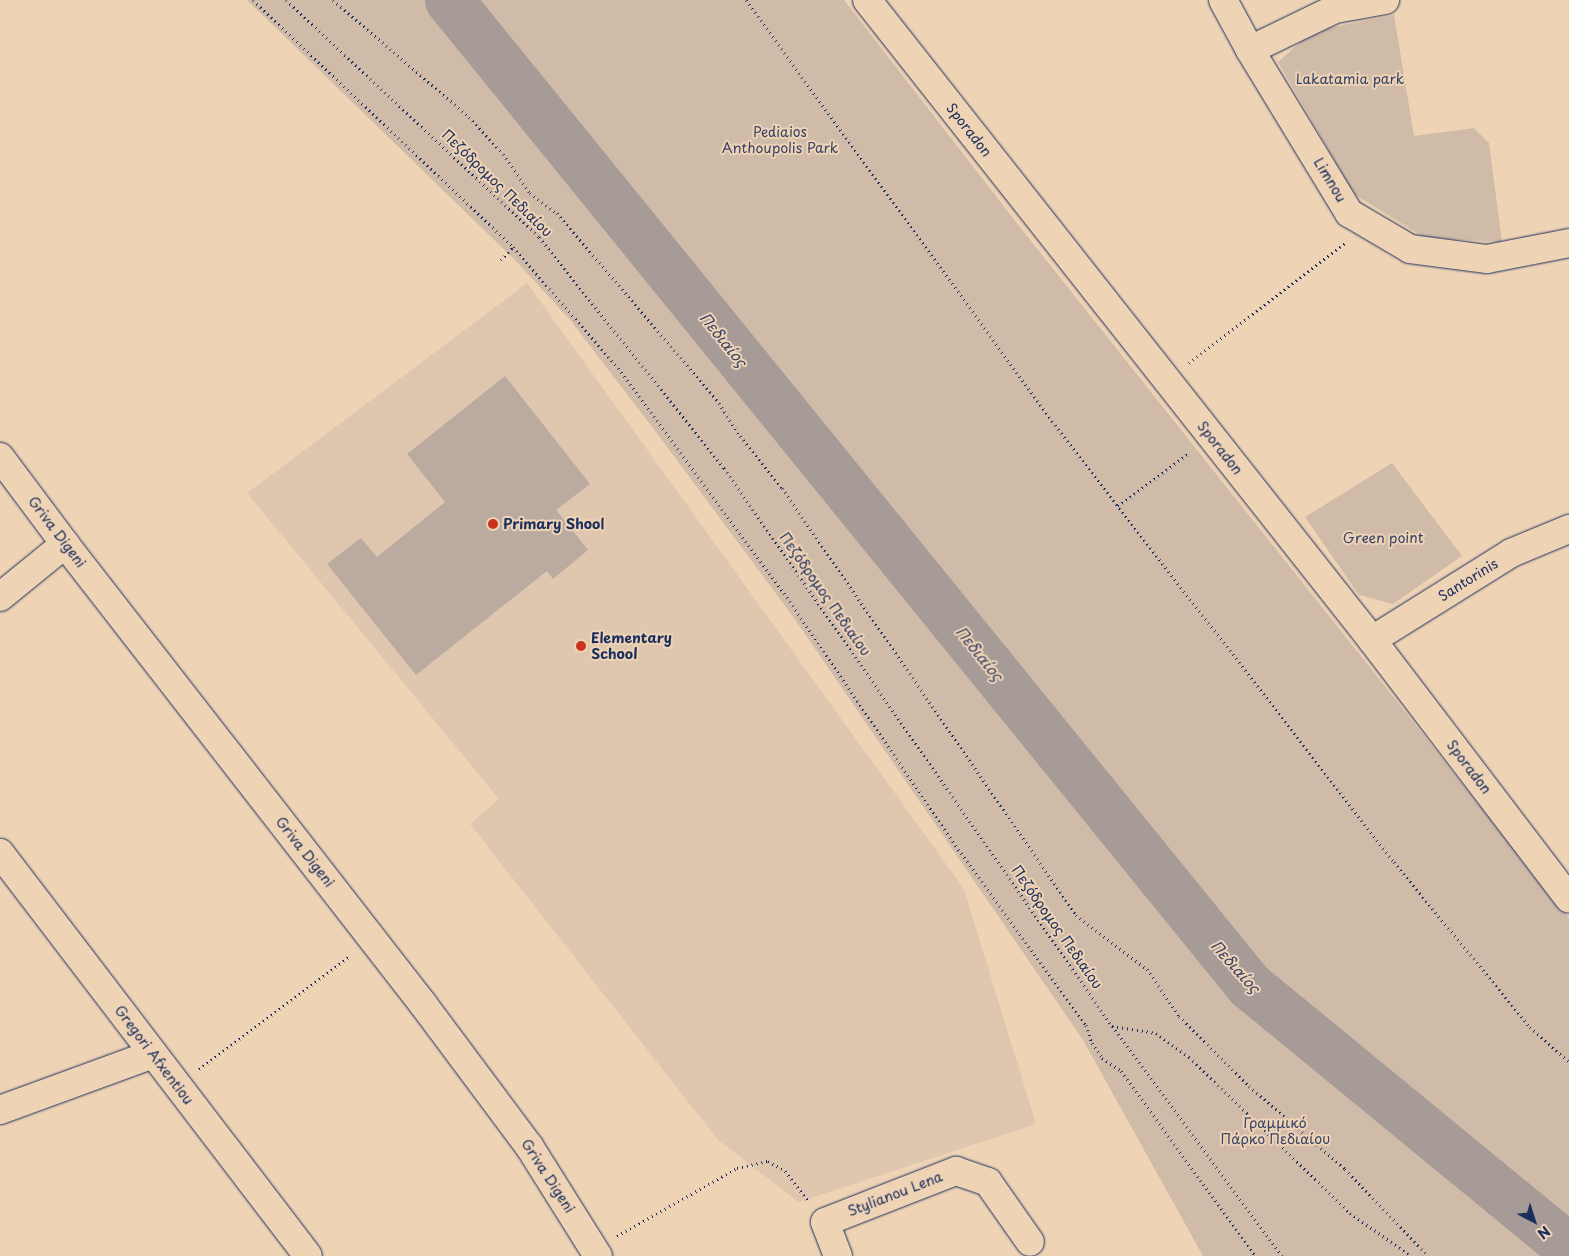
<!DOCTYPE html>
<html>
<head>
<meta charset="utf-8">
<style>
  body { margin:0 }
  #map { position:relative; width:1569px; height:1256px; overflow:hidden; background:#efd3b5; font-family:"Playpen Sans",sans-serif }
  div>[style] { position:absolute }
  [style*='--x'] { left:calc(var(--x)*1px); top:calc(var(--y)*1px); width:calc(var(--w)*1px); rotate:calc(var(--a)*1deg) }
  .built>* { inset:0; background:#dfc7af }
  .green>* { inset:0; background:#d0bba8 }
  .river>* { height:49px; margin:-24.5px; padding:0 24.5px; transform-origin:24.5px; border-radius:24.5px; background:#a69b97 }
  .building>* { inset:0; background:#bbaaa0 }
  .path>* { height:3px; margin-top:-1.5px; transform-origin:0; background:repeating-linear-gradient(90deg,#1b2f5e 0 1px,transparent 0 5px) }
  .roads { filter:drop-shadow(0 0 1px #1b2f5e) drop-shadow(0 0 1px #1b2f5e) }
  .minor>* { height:28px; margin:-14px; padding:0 14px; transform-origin:14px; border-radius:14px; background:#efd3b5 }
  .dots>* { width:14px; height:14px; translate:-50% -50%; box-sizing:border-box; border:2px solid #efd3b5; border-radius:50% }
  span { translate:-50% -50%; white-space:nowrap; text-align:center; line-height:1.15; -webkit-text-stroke:4px #efd3b5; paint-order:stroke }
  .park-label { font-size:14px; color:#364469 }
  .street-label { font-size:14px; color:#1b2f5e }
  .poi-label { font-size:14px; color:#1b2f5e; font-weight:700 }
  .left { translate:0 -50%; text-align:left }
  .water-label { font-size:15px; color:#374569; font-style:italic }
  .north { position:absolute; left:1509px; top:1196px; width:50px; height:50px; -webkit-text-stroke:4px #efd3b5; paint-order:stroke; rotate:140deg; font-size:14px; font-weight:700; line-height:20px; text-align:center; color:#1b2f5e }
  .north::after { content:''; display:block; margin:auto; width:18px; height:22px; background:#1b2f5e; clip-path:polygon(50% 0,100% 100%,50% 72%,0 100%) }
</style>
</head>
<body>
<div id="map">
  <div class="built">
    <i style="clip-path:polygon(527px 283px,964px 889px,1036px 1124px,799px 1202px,718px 1140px,470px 824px,499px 799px,247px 493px)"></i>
  </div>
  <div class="green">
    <i style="clip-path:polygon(247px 0,844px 0,1023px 231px,1569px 918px,1569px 1256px,1203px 1256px,1083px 1040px,794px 618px,659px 436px,571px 321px,515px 260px)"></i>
    <i style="clip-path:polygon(1394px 15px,1414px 136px,1474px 128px,1489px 143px,1502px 242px,1425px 238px,1354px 194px,1278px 62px,1313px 31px)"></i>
    <i style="clip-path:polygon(1392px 463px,1462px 556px,1393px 604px,1359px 595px,1305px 517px)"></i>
  </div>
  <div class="river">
    <i style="--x:449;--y:0;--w:1269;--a:50.92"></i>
    <i style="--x:1249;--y:985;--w:414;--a:39.4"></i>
  </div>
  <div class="building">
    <i style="clip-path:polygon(505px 376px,590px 484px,556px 510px,588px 550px,553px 579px,547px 571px,416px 675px,327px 564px,361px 538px,377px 557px,445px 502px,407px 454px)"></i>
  </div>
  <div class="path">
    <i style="--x:253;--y:0;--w:359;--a:43.5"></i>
    <i style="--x:513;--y:247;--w:160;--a:49"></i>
    <i style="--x:618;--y:368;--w:280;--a:53.6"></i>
    <i style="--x:784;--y:593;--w:315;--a:55.8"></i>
    <i style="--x:961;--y:853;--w:213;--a:54"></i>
    <i style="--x:1086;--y:1025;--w:19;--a:72"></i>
    <i style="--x:1092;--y:1043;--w:18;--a:56"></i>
    <i style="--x:1102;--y:1058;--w:23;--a:34"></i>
    <i style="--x:1121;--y:1071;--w:229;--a:53.9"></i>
    <i style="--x:286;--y:0;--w:347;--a:43.1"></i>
    <i style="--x:539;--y:237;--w:296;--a:51.3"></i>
    <i style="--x:724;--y:468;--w:680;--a:55.19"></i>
    <i style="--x:1112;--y:1026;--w:286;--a:53.5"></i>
    <i style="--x:333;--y:0;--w:179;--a:40.7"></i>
    <i style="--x:469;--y:117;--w:50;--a:47.4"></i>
    <i style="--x:503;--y:154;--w:47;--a:55.3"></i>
    <i style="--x:530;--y:193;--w:34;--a:37"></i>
    <i style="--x:557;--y:213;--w:250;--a:49.5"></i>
    <i style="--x:719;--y:403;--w:39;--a:58"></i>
    <i style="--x:740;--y:436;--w:67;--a:51.1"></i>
    <i style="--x:782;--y:488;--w:518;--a:55.45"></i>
    <i style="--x:1076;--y:915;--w:89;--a:37.3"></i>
    <i style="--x:1147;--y:969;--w:57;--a:55.8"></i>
    <i style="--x:1179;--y:1016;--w:99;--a:45"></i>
    <i style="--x:1249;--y:1086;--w:127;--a:40.8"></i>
    <i style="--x:1345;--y:1169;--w:120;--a:46.3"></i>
    <i style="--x:746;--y:0;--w:525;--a:53.98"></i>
    <i style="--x:1055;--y:425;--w:553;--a:52.2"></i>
    <i style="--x:1394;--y:862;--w:214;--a:50.5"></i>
    <i style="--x:1530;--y:1027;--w:52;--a:41.9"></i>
    <i style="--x:501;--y:260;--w:18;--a:-47"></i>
    <i style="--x:1189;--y:363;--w:197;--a:-37.6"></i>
    <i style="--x:1118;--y:506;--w:89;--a:-36.7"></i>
    <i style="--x:1112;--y:1026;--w:45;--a:9"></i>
    <i style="--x:1156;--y:1033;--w:41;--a:36"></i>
    <i style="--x:1189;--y:1057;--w:224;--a:44.1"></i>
    <i style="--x:1350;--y:1213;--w:75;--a:35.2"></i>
    <i style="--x:199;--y:1069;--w:189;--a:-36.8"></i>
    <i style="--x:617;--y:1236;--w:138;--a:-29.5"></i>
    <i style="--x:737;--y:1168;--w:32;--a:-13"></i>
    <i style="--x:768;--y:1161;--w:20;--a:30"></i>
    <i style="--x:785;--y:1171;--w:39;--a:52"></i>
  </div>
  <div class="roads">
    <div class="minor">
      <i style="--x:867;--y:0;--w:815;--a:51.72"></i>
      <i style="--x:1372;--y:640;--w:325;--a:52.7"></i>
      <i style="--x:1223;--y:0;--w:57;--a:61.6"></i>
      <i style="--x:1250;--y:50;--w:191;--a:58.7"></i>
      <i style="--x:1349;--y:213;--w:71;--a:30.5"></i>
      <i style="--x:1410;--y:249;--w:78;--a:7.4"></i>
      <i style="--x:1487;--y:259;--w:84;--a:-11"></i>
      <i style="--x:1250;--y:50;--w:94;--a:-25.8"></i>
      <i style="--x:1335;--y:9;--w:51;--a:-10.2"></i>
      <i style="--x:0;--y:457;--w:109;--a:53.2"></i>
      <i style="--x:65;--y:544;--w:583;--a:52.11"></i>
      <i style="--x:423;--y:1004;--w:177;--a:53.3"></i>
      <i style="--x:529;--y:1146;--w:130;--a:57.9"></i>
      <i style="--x:0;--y:597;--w:84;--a:-39.2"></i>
      <i style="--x:1372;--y:640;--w:164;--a:-32"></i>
      <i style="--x:1511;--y:553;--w:63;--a:-22.5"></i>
      <i style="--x:0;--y:853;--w:507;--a:52.61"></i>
      <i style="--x:0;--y:1110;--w:163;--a:-20.1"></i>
      <i style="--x:838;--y:1256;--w:36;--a:-111"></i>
      <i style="--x:825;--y:1222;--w:141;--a:-21.3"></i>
      <i style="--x:956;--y:1171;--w:34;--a:19"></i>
      <i style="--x:988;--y:1182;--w:73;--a:55"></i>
    </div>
  </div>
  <div class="dots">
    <i style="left:493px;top:524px;background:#c8321e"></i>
    <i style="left:581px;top:646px;background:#c8321e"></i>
  </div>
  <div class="park-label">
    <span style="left:1350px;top:79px">Lakatamia park</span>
    <span style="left:780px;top:140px">Pediaios<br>Anthoupolis Park</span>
    <span style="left:1383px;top:538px">Green point</span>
    <span style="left:1275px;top:1131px">Γραμμικό<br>Πάρκο Πεδιαίου</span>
  </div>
  <div class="street-label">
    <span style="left:969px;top:130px;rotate:52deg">Sporadon</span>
    <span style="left:1330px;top:180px;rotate:59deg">Limnou</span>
    <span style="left:497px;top:183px;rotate:44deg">Πεζόδρομος Πεδιαίου</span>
    <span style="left:1220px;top:448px;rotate:52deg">Sporadon</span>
    <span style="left:57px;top:532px;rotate:53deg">Griva Digeni</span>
    <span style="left:1468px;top:580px;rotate:-32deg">Santorinis</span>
    <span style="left:825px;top:594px;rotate:55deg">Πεζόδρομος Πεδιαίου</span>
    <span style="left:1469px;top:767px;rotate:53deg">Sporadon</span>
    <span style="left:305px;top:852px;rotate:52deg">Griva Digeni</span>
    <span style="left:1057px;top:927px;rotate:55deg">Πεζόδρομος Πεδιαίου</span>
    <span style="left:154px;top:1055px;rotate:53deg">Gregori Afxentiou</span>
    <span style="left:548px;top:1176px;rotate:57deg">Griva Digeni</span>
    <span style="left:895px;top:1194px;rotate:-21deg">Stylianou Lena</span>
  </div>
  <div class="poi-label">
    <span class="left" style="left:503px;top:524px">Primary Shool</span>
    <span class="left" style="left:591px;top:646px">Elementary<br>School</span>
  </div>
  <div class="water-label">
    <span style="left:724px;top:339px;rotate:51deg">Πεδιαίος</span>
    <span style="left:980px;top:653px;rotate:51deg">Πεδιαίος</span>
    <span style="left:1236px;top:966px;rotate:48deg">Πεδιαίος</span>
  </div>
  <div class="north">N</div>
</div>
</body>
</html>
